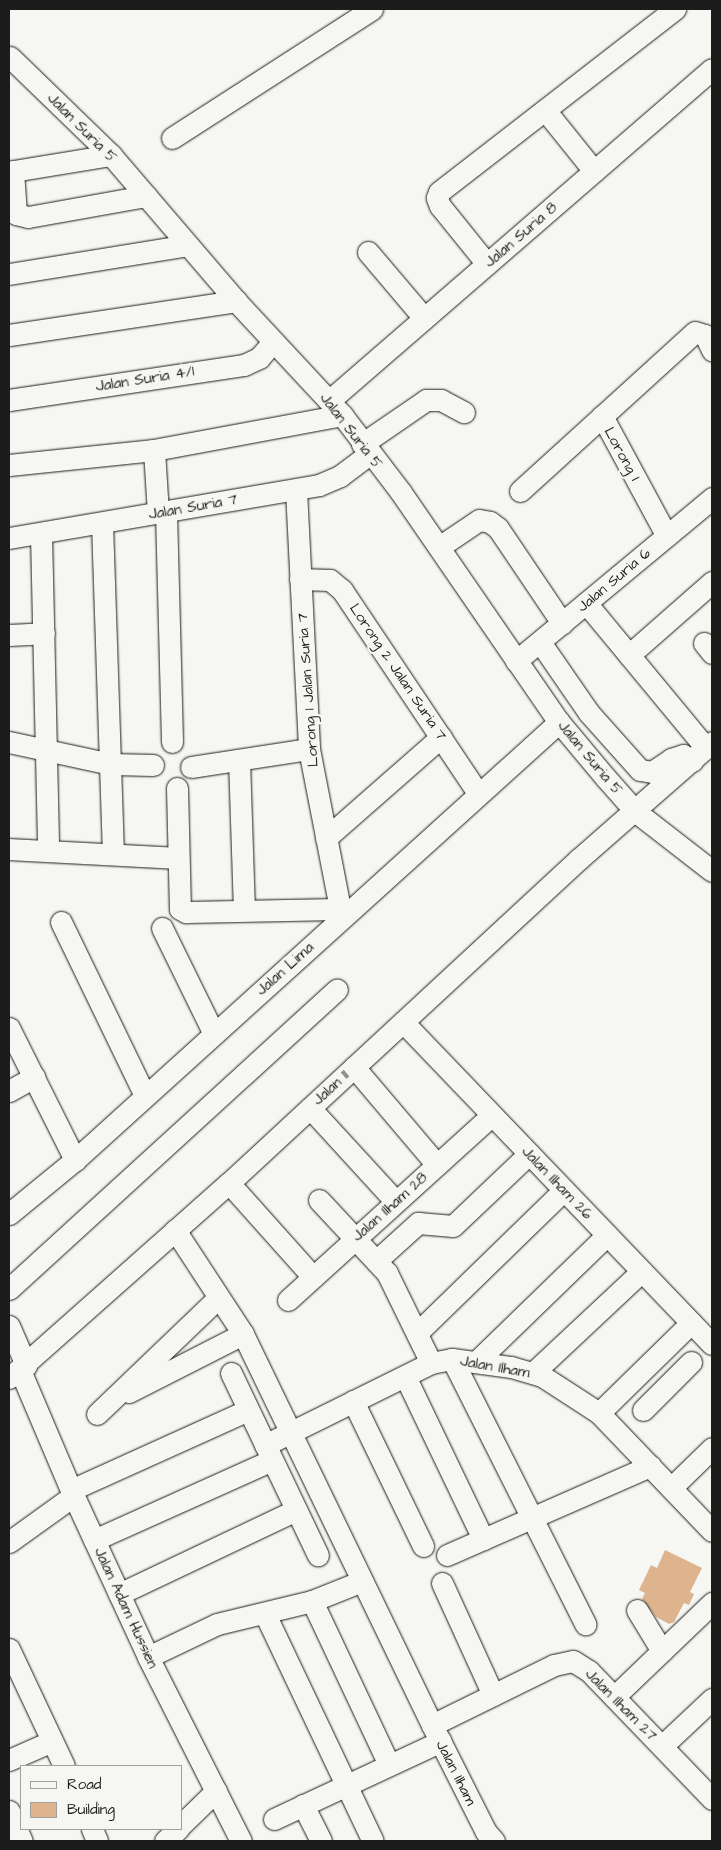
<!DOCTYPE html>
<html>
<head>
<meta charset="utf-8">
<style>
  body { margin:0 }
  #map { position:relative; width:721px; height:1850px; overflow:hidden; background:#f6f6f2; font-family:"Architects Daughter",sans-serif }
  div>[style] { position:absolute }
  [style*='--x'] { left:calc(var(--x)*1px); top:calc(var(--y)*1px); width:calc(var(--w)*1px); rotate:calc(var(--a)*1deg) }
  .building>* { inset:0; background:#deb48f }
  .roads { filter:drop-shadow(0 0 1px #1c1c1c) drop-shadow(0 0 1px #1c1c1c) }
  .minor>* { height:21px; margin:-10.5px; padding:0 10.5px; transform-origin:10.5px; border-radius:10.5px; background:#f6f6f2 }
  span { translate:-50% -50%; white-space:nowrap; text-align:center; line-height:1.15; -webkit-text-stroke:4.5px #f6f6f2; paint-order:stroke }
  .street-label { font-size:15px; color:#1c1c1c }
  .frame { position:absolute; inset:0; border:10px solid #1c1c1c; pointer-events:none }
  .legend { position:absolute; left:20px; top:1765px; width:162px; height:65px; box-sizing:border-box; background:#f6f6f2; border:1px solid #9f9f9c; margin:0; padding:6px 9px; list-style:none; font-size:15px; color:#1c1c1c }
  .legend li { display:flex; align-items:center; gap:10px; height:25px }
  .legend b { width:25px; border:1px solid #9f9f9c }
</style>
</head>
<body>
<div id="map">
  <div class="building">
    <i style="clip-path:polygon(665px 1550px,702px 1568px,690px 1592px,694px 1594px,689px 1605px,684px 1603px,674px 1622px,669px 1624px,656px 1617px,642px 1599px,645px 1593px,639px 1590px,651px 1565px,657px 1568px)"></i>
  </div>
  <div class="roads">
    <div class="minor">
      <i style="--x:10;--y:57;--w:141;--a:44.1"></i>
      <i style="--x:111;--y:155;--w:192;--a:49.4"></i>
      <i style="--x:236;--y:301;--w:156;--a:47.1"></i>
      <i style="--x:342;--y:415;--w:96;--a:52.7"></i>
      <i style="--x:400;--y:491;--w:280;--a:55.5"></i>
      <i style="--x:559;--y:722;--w:72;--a:50.1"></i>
      <i style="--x:605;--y:777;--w:47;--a:48.5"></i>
      <i style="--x:636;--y:812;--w:96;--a:37.8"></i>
      <i style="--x:545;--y:110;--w:78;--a:51.2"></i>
      <i style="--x:172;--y:138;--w:238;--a:-32.8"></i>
      <i style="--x:111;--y:155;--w:99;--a:170.7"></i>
      <i style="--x:13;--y:171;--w:43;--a:86"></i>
      <i style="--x:16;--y:214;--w:12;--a:14"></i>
      <i style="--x:28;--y:217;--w:120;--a:-10.1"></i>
      <i style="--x:368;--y:252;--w:87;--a:49.7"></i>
      <i style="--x:487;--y:264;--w:75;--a:-129"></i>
      <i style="--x:440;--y:206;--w:9;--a:-111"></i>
      <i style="--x:437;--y:198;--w:6;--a:-72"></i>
      <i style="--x:439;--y:192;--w:299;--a:-37.8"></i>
      <i style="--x:9;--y:274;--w:181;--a:-9.2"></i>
      <i style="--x:9;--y:335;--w:230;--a:-8.5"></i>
      <i style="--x:9;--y:400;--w:238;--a:-8.5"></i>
      <i style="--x:244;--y:365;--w:17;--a:-25"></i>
      <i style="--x:259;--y:358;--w:21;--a:-49"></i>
      <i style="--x:330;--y:400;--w:505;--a:-40.91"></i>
      <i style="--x:602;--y:416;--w:136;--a:61.6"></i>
      <i style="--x:362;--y:444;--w:78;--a:-34.5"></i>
      <i style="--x:426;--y:400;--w:15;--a:0"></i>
      <i style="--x:441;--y:400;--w:26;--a:28"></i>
      <i style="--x:154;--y:450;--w:63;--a:86.4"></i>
      <i style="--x:9;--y:465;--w:146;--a:-5.9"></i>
      <i style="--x:154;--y:450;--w:191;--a:-10.5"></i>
      <i style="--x:296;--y:490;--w:259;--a:87.1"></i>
      <i style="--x:309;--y:749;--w:172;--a:79"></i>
      <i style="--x:520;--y:491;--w:236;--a:-42.3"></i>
      <i style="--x:695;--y:332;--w:10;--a:17"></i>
      <i style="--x:705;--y:335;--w:17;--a:65"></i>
      <i style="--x:166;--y:512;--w:230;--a:88.5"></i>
      <i style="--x:102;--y:523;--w:331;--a:88.1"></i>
      <i style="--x:41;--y:534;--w:317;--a:88.7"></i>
      <i style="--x:9;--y:538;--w:314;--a:-9.7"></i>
      <i style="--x:319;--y:485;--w:23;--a:-23"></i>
      <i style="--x:340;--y:476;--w:36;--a:-37"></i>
      <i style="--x:439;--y:547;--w:48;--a:-34"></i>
      <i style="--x:479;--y:520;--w:11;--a:10"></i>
      <i style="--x:490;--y:522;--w:10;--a:37"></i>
      <i style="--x:498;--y:528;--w:115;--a:56"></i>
      <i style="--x:300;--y:579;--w:30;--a:2"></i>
      <i style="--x:330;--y:580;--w:16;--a:40"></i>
      <i style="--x:342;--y:590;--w:244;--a:56.2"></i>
      <i style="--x:586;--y:603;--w:188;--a:50.4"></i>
      <i style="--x:9;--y:635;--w:35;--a:-3"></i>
      <i style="--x:540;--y:642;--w:86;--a:55.4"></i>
      <i style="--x:589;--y:713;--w:76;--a:48.2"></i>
      <i style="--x:640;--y:770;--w:12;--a:9"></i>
      <i style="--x:652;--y:772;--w:23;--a:-34"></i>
      <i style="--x:671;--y:759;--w:13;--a:-18"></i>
      <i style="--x:683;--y:755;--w:11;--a:34"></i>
      <i style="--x:704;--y:643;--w:13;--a:51"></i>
      <i style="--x:629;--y:655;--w:111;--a:-41.3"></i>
      <i style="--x:516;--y:661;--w:255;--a:-39.7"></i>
      <i style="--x:9;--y:742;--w:104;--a:12.2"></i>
      <i style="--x:111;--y:764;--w:42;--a:1.4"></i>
      <i style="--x:239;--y:760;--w:149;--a:88.1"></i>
      <i style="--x:191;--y:767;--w:119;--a:-8.7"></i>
      <i style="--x:177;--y:788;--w:121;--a:88.6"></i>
      <i style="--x:180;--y:909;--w:7;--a:27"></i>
      <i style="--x:186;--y:912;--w:153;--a:-1.1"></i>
      <i style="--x:326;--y:838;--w:153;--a:-41.3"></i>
      <i style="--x:9;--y:849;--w:169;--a:3"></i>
      <i style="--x:61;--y:922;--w:193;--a:64.2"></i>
      <i style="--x:162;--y:928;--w:118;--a:63.9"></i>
      <i style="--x:403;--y:1022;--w:446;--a:46.2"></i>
      <i style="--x:9;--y:1028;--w:148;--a:63.4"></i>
      <i style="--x:354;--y:1067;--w:128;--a:49.7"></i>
      <i style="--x:9;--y:1091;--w:29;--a:-29"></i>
      <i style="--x:310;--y:1108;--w:127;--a:47.5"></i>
      <i style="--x:229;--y:1183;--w:126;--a:48.2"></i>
      <i style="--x:319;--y:1200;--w:100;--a:47"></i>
      <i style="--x:387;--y:1273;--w:100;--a:63.9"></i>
      <i style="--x:9;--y:1214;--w:85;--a:-39.3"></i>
      <i style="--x:75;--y:1160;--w:653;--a:-42.14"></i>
      <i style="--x:175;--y:1230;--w:124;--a:56.8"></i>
      <i style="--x:243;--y:1334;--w:434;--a:64.2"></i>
      <i style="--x:432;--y:1725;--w:120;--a:63.2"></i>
      <i style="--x:486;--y:1832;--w:12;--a:48"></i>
      <i style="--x:376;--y:1261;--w:57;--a:-42.1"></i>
      <i style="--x:418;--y:1223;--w:35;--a:5"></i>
      <i style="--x:453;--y:1226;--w:105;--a:-43.5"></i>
      <i style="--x:9;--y:1289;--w:444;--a:-42.4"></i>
      <i style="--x:288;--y:1300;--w:275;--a:-42.2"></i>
      <i style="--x:9;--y:1326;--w:43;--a:66.4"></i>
      <i style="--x:417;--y:1333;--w:205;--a:-44.2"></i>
      <i style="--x:452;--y:1359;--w:297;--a:63.3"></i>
      <i style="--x:477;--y:1361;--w:181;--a:-44.1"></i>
      <i style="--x:20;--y:1370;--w:130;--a:67"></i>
      <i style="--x:71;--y:1490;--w:184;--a:65.2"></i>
      <i style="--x:148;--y:1657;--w:206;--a:63.2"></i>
      <i style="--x:231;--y:1373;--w:202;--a:64.5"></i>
      <i style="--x:533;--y:1373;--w:149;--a:-43.1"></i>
      <i style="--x:405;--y:1376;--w:181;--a:64.4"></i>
      <i style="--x:9;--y:1378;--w:294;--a:-41.6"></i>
      <i style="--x:229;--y:1183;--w:477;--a:-42.8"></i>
      <i style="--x:579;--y:859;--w:177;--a:-41.3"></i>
      <i style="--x:129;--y:1392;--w:128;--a:-27"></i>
      <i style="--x:353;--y:1401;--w:161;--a:64.2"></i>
      <i style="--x:643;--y:1410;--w:68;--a:-45"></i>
      <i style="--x:599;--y:1413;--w:129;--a:-44.4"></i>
      <i style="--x:97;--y:1414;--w:168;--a:-43.8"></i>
      <i style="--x:265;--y:1445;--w:185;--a:-26.3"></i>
      <i style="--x:431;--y:1363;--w:21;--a:-11"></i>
      <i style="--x:452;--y:1359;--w:60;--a:7.7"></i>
      <i style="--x:511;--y:1367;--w:32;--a:16"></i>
      <i style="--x:542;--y:1376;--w:68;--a:33"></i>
      <i style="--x:599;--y:1413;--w:163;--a:46.2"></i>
      <i style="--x:671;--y:1488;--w:57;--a:-44.3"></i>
      <i style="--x:71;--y:1490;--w:194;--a:-24.3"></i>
      <i style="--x:94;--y:1540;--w:195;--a:-24.2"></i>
      <i style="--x:9;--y:1542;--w:79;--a:-35.7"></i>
      <i style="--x:447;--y:1555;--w:222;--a:-23.7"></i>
      <i style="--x:442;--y:1583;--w:123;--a:65.5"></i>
      <i style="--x:119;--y:1594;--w:196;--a:-25.4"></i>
      <i style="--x:312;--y:1601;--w:181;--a:64.8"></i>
      <i style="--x:637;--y:1610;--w:48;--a:58.6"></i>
      <i style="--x:265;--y:1614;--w:251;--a:64.6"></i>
      <i style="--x:9;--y:1649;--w:129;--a:64.8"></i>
      <i style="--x:148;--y:1657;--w:76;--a:-25.6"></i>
      <i style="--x:217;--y:1624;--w:98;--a:-13.6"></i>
      <i style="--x:312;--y:1601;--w:54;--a:-21.8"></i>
      <i style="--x:614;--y:1697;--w:136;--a:-43.8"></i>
      <i style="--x:432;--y:1725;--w:136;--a:-26.2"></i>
      <i style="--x:554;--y:1665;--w:19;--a:-12"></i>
      <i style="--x:573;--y:1661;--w:19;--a:32"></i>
      <i style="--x:589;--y:1671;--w:178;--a:46.1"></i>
      <i style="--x:662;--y:1746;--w:69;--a:-43.2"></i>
      <i style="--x:9;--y:1760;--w:47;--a:-23.8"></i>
      <i style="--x:303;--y:1805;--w:40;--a:63.4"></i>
      <i style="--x:9;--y:1811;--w:33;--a:67"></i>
      <i style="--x:274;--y:1819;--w:184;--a:-25"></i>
      <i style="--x:181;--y:1825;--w:49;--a:-44.2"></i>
      <i style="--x:92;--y:1829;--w:13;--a:67"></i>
      <i style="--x:165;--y:1841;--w:18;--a:-43"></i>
    </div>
  </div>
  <div class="street-label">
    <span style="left:82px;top:128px;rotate:45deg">Jalan Suria 5</span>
    <span style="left:521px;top:235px;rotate:-41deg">Jalan Suria 8</span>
    <span style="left:145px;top:379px;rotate:-9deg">Jalan Suria 4/1</span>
    <span style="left:351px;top:431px;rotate:52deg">Jalan Suria 5</span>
    <span style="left:622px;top:454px;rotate:61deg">Lorong 1</span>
    <span style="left:193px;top:507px;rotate:-10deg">Jalan Suria 7</span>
    <span style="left:614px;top:580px;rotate:-40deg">Jalan Suria 6</span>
    <span style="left:398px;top:672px;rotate:56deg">Lorong 2 Jalan Suria 7</span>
    <span style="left:308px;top:690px;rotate:-94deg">Lorong 1 Jalan Suria 7</span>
    <span style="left:590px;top:758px;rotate:50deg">Jalan Suria 5</span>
    <span style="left:285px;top:969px;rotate:-42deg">Jalan Lima</span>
    <span style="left:331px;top:1088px;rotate:-43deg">Jalan 11</span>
    <span style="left:557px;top:1183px;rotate:46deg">Jalan Ilham 26</span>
    <span style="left:390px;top:1207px;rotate:-42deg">Jalan Ilham 28</span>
    <span style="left:495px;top:1367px;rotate:10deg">Jalan Ilham</span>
    <span style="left:126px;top:1608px;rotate:65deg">Jalan Adam Hussien</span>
    <span style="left:621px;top:1705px;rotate:45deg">Jalan Ilham 27</span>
    <span style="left:456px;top:1773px;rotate:63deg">Jalan Ilham</span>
  </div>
  <div class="frame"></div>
  <ul class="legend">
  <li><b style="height:6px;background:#f6f6f2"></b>Road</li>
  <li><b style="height:14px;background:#deb48f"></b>Building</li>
  </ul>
</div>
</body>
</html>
